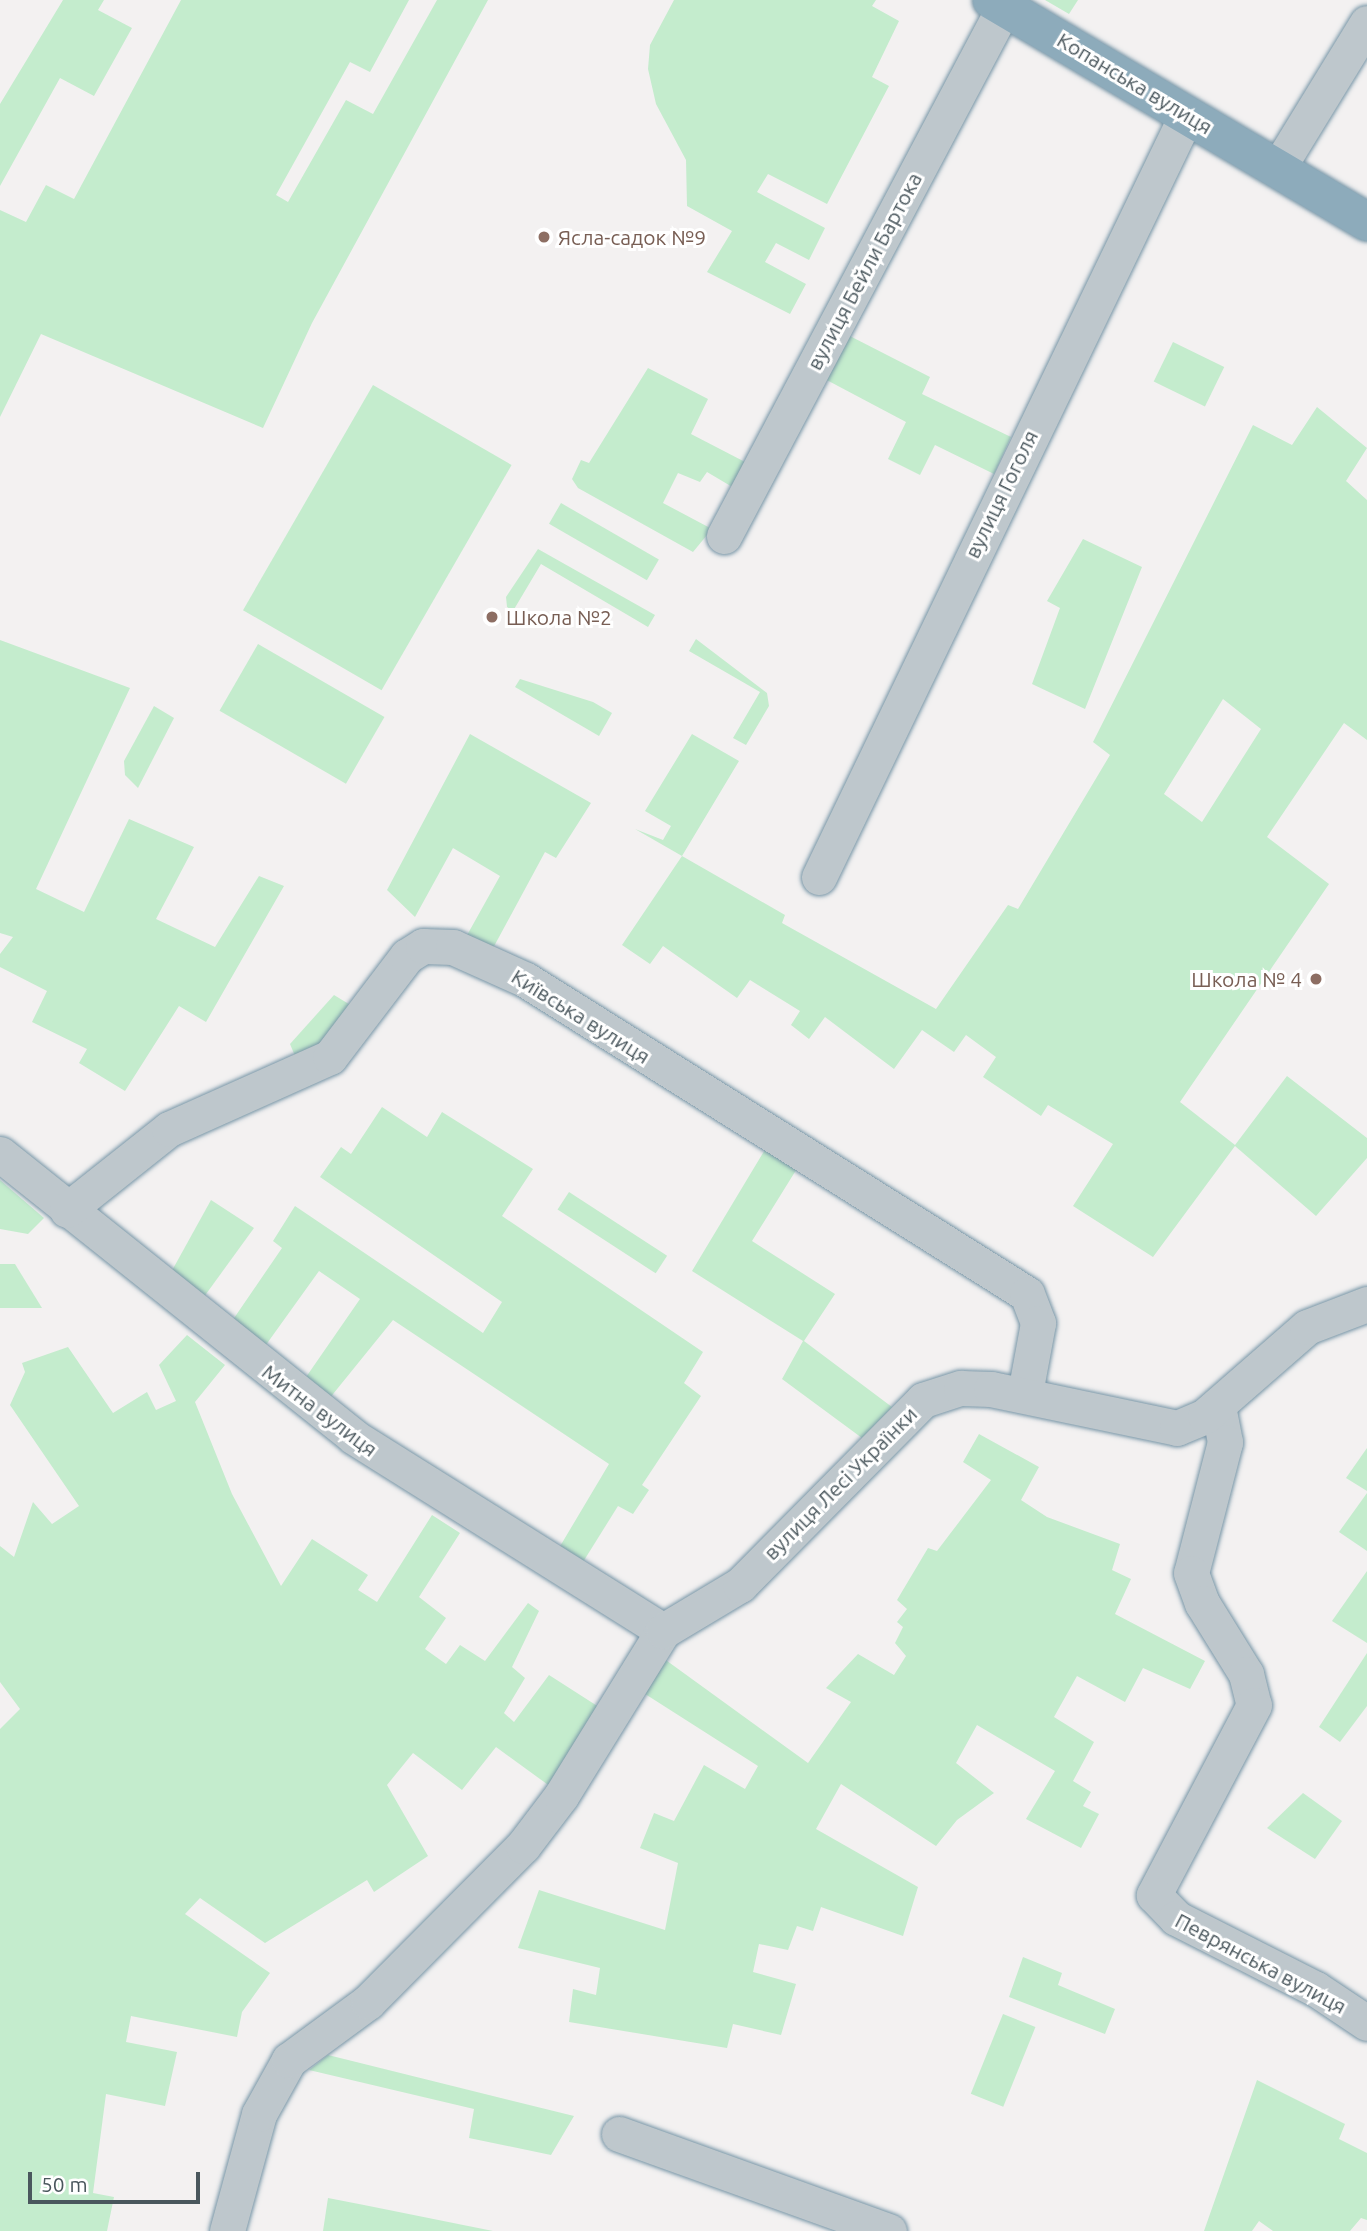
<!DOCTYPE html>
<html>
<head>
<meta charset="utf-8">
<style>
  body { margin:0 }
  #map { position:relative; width:1367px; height:2231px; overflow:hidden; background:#f3f1f1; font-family:Ubuntu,sans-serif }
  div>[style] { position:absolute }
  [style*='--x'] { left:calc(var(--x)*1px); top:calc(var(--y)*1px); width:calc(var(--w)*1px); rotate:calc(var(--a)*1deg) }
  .green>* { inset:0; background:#c4eccd; transform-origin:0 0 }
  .roads { filter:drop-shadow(0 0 2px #7896a7) drop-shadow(0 0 2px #7896a7) }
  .minor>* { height:35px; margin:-17.5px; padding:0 17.5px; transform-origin:17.5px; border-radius:17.5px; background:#bec7cc }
  .highway>* { height:38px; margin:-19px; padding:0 19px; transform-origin:19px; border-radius:19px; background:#8dabbb }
  .dots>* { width:19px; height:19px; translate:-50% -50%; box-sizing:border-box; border:4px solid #fff; border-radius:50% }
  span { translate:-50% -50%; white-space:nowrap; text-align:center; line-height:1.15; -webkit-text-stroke:6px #fff; paint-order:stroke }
  .street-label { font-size:21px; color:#4a575d }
  .education-label { font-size:21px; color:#785e54 }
  .left { translate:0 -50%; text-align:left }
  .right { translate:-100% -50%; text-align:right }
  .scale { position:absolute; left:28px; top:2172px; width:172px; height:32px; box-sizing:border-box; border:4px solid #4a575d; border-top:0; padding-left:9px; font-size:21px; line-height:24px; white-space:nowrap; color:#4a575d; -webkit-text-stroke:5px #fff; paint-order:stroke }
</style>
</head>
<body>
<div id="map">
  <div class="green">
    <i style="clip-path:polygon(63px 0,104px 0,98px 10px,132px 28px,94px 96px,60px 78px,0 186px,0 104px)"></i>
    <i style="clip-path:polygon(181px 0,409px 0,370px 72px,350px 62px,276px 195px,288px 202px,346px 100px,373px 114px,437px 0,488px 0,312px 323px,263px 428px,41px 334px,0 417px,0 210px,26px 222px,46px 185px,74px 199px)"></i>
    <i style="clip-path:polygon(674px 0,876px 0,872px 6px,899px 21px,872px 77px,889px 86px,827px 204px,768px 174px,757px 192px,825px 228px,809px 260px,776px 243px,765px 262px,806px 284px,790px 314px,707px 272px,732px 231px,687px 206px,686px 160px,656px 104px,648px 69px,650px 45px)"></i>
    <i style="clip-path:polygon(1045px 0,1078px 0,1069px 14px)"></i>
    <i style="clip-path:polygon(844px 333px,930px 377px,922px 394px,1011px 437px,994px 474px,935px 445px,920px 475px,888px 459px,906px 422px,821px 377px)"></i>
    <i style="left:1173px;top:342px;width:57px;height:44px;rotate:26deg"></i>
    <i style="clip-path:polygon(648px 368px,708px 399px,691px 434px,747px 463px,734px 488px,707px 472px,700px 482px,678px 473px,663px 503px,712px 529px,693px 552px,578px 488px,572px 479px,581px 460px,589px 463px)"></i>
    <i style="left:373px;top:385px;width:160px;height:260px;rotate:30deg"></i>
    <i style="clip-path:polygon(evenodd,1317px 407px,1367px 448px,1346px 481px,1367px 500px,1367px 740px,1344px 723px,1267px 837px,1329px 884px,1180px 1102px,1235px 1145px,1287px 1076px,1367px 1138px,1367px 1158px,1316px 1216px,1235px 1146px,1153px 1257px,1073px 1206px,1113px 1144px,1048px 1105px,1041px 1116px,983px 1077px,996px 1057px,966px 1035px,954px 1052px,922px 1030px,894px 1069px,825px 1017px,809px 1039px,791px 1025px,800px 1011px,750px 980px,737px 998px,663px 946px,650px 964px,622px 945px,682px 856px,635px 829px,663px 840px,671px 826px,645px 811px,692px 734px,739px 761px,682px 856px,785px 915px,782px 923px,936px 1009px,1008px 905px,1018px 909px,1110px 755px,1093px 742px,1253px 425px,1292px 445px,1317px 407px,1223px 699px,1261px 729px,1202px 822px,1164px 794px,1223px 699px)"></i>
    <i style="left:561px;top:503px;width:113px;height:24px;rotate:30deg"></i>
    <i style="clip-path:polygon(1083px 539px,1142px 567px,1085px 709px,1032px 684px,1060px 608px,1047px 601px)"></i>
    <i style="clip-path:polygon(538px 549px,655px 615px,648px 627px,541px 564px,513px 611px,507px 607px,506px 597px)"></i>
    <i style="clip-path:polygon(696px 639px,767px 693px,769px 706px,746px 745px,733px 738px,760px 692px,689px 651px)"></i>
    <i style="clip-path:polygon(0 640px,130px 688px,36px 889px,84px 912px,129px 819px,194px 847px,156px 919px,215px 947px,259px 876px,284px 886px,206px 1022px,179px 1006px,125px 1091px,79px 1063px,87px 1049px,32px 1022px,47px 991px,0 967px,0 954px,13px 937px,0 933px)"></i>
    <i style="left:258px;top:644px;width:146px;height:77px;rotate:30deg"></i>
    <i style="clip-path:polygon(520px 679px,593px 702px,612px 713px,599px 736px,515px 687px)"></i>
    <i style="clip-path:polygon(154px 706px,174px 718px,138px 788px,125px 775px,124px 761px)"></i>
    <i style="clip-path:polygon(470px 734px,591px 803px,556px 858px,545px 852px,492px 950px,466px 937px,500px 876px,453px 848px,415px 917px,387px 890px)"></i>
    <i style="clip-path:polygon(334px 995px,357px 1009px,298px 1063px,290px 1044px)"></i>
    <i style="clip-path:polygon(382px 1107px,427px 1137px,442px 1112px,533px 1169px,502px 1216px,703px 1352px,684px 1383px,701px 1396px,642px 1485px,649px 1490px,633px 1514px,618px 1506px,583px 1562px,559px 1548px,609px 1464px,393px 1320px,329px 1399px,304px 1380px,360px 1299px,319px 1271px,263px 1349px,230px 1324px,282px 1248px,273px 1241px,295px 1206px,483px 1333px,502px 1302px,320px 1177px,341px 1147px,351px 1154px)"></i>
    <i style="clip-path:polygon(766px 1148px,798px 1167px,752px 1241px,835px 1294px,804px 1341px,892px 1407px,862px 1438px,782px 1379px,803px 1341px,692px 1271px)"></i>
    <i style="clip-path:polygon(0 1180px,44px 1218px,28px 1234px,0 1229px)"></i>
    <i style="left:569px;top:1192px;width:117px;height:21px;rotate:33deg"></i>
    <i style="clip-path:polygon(211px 1200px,254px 1228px,201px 1301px,169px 1276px)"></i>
    <i style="clip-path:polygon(0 1264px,15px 1264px,42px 1308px,0 1308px)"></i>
    <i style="clip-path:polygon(187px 1335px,225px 1365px,195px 1402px,232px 1494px,281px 1586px,312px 1539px,368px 1575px,358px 1590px,377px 1602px,432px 1515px,460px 1533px,419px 1597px,446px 1618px,425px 1649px,446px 1664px,460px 1645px,485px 1661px,528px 1603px,539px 1611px,512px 1667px,525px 1678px,504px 1713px,514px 1722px,549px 1675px,602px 1709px,551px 1787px,496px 1747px,462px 1790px,413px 1753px,387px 1785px,428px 1856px,374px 1892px,367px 1880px,265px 1943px,200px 1898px,185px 1914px,270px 1973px,242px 2012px,237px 2037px,131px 2016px,126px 2042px,177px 2052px,165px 2106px,106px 2094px,93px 2193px,114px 2197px,107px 2231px,0 2231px,0 1729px,20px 1709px,0 1682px,0 1546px,14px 1557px,33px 1502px,52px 1524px,79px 1506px,10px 1405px,25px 1372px,22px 1363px,68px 1347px,113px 1413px,147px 1392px,156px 1410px,176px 1401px,159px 1365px)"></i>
    <i style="clip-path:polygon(979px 1434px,1039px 1467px,1021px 1500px,1047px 1517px,1120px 1544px,1112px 1570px,1131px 1579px,1115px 1614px,1205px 1661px,1190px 1689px,1143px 1668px,1125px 1702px,1077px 1676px,1054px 1717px,1094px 1742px,1073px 1781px,1091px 1792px,1083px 1806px,1099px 1814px,1081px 1848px,1026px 1819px,1055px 1771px,977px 1725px,956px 1763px,994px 1793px,957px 1820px,936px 1846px,841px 1784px,816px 1829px,918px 1887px,903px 1936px,821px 1907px,813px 1931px,797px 1926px,788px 1950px,759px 1944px,753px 1972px,796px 1984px,781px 2035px,733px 2024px,727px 2048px,569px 2022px,573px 1989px,596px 1995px,600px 1968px,518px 1948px,539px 1890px,665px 1930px,678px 1863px,640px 1848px,654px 1813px,674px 1821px,704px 1765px,745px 1789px,758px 1766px,642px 1692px,663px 1658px,808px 1763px,851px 1702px,826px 1688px,858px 1654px,894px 1675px,906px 1656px,895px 1643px,903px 1627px,897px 1622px,907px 1609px,897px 1600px,928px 1548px,937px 1551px,991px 1480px,963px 1462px)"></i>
    <i style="clip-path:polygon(1367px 1448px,1367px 1491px,1346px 1478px)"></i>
    <i style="clip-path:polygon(1367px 1493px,1367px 1551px,1339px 1532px)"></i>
    <i style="clip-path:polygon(1367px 1571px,1367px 1643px,1332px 1621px)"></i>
    <i style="clip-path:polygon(1367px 1653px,1367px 1706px,1340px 1742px,1319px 1727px)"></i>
    <i style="clip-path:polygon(1303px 1793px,1342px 1821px,1315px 1859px,1267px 1828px)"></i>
    <i style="clip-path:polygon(1023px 1957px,1062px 1973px,1058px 1985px,1115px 2009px,1105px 2034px,1009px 1997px)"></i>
    <i style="left:1003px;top:2014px;width:35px;height:86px;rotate:22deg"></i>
    <i style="clip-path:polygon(328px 2055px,574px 2116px,551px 2155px,469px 2138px,474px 2109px,309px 2070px)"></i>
    <i style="clip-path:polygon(1257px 2080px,1345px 2124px,1339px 2139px,1367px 2153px,1367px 2220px,1361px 2218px,1350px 2231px,1273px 2231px,1259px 2221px,1252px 2231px,1204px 2231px)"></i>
    <i style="clip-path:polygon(328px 2198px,364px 2205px,493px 2231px,323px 2231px)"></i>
  </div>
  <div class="roads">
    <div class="minor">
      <i style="--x:1278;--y:168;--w:170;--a:-58.5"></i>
      <i style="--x:724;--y:536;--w:599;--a:-62.11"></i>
      <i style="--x:819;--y:877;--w:847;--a:-64.25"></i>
      <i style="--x:0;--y:1154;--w:453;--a:38.6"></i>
      <i style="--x:354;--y:1437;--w:365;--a:32.1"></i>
      <i style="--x:67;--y:1210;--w:130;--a:-38.5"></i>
      <i style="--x:169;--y:1129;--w:176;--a:-24.1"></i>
      <i style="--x:330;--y:1057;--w:127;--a:-52.7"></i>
      <i style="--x:407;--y:956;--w:19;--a:-32"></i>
      <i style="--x:423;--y:946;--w:30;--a:2"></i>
      <i style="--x:453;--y:947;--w:80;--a:24.3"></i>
      <i style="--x:526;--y:980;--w:591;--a:32.08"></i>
      <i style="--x:1027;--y:1294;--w:31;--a:69"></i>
      <i style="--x:1038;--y:1323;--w:71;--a:100.5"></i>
      <i style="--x:1218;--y:1406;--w:37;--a:79"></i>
      <i style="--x:1225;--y:1442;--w:135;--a:104.5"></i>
      <i style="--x:1191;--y:1573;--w:32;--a:70"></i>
      <i style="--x:1202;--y:1603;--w:84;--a:58.2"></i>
      <i style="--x:1246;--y:1674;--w:32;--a:76"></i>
      <i style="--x:1254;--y:1705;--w:215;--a:117.8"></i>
      <i style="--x:1154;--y:1895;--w:32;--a:46"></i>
      <i style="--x:1176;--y:1918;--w:157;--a:26.9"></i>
      <i style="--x:1316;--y:1989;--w:61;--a:33.7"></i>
      <i style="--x:619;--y:2134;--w:287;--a:19.8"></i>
      <i style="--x:227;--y:2231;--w:121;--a:-74.7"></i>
      <i style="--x:259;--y:2114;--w:62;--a:-60.9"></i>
      <i style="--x:289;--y:2060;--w:98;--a:-36.3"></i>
      <i style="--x:368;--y:2002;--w:220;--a:-45.2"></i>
      <i style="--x:523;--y:1846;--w:63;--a:-52.8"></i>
      <i style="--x:561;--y:1796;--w:194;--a:-58.3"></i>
      <i style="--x:663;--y:1631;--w:90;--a:-30.9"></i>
      <i style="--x:740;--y:1585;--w:260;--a:-45.3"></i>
      <i style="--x:923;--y:1400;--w:40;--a:-18"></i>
      <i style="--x:961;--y:1388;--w:30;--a:2"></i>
      <i style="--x:991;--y:1389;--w:190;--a:11.8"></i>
      <i style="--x:1177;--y:1428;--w:30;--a:-23"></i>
      <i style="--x:1205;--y:1416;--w:135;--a:-41.1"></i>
      <i style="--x:1307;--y:1327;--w:64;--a:-21"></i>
    </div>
    <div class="highway">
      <i style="--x:992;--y:0;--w:436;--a:30.6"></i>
    </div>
  </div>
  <div class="dots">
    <i style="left:544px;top:237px;background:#8d6e63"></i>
    <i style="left:492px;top:617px;background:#8d6e63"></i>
    <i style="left:1316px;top:979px;background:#8d6e63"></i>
  </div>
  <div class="street-label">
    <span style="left:1135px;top:83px;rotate:31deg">Копанська вулиця</span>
    <span style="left:864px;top:271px;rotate:-62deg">вулиця Бейли Бартока</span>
    <span style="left:1001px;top:494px;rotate:-64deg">вулиця Гоголя</span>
    <span style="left:581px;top:1016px;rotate:32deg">Київська вулиця</span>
    <span style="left:320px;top:1410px;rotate:37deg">Митна вулиця</span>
    <span style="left:840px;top:1483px;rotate:-45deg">вулиця Лесі Українки</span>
    <span style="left:1261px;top:1963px;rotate:28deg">Певрянська вулиця</span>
  </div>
  <div class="education-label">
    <span class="left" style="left:558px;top:237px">Ясла-садок №9</span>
    <span class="left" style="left:506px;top:617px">Школа №2</span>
    <span class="right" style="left:1302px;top:979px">Школа № 4</span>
  </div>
  <div class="scale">50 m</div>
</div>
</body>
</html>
